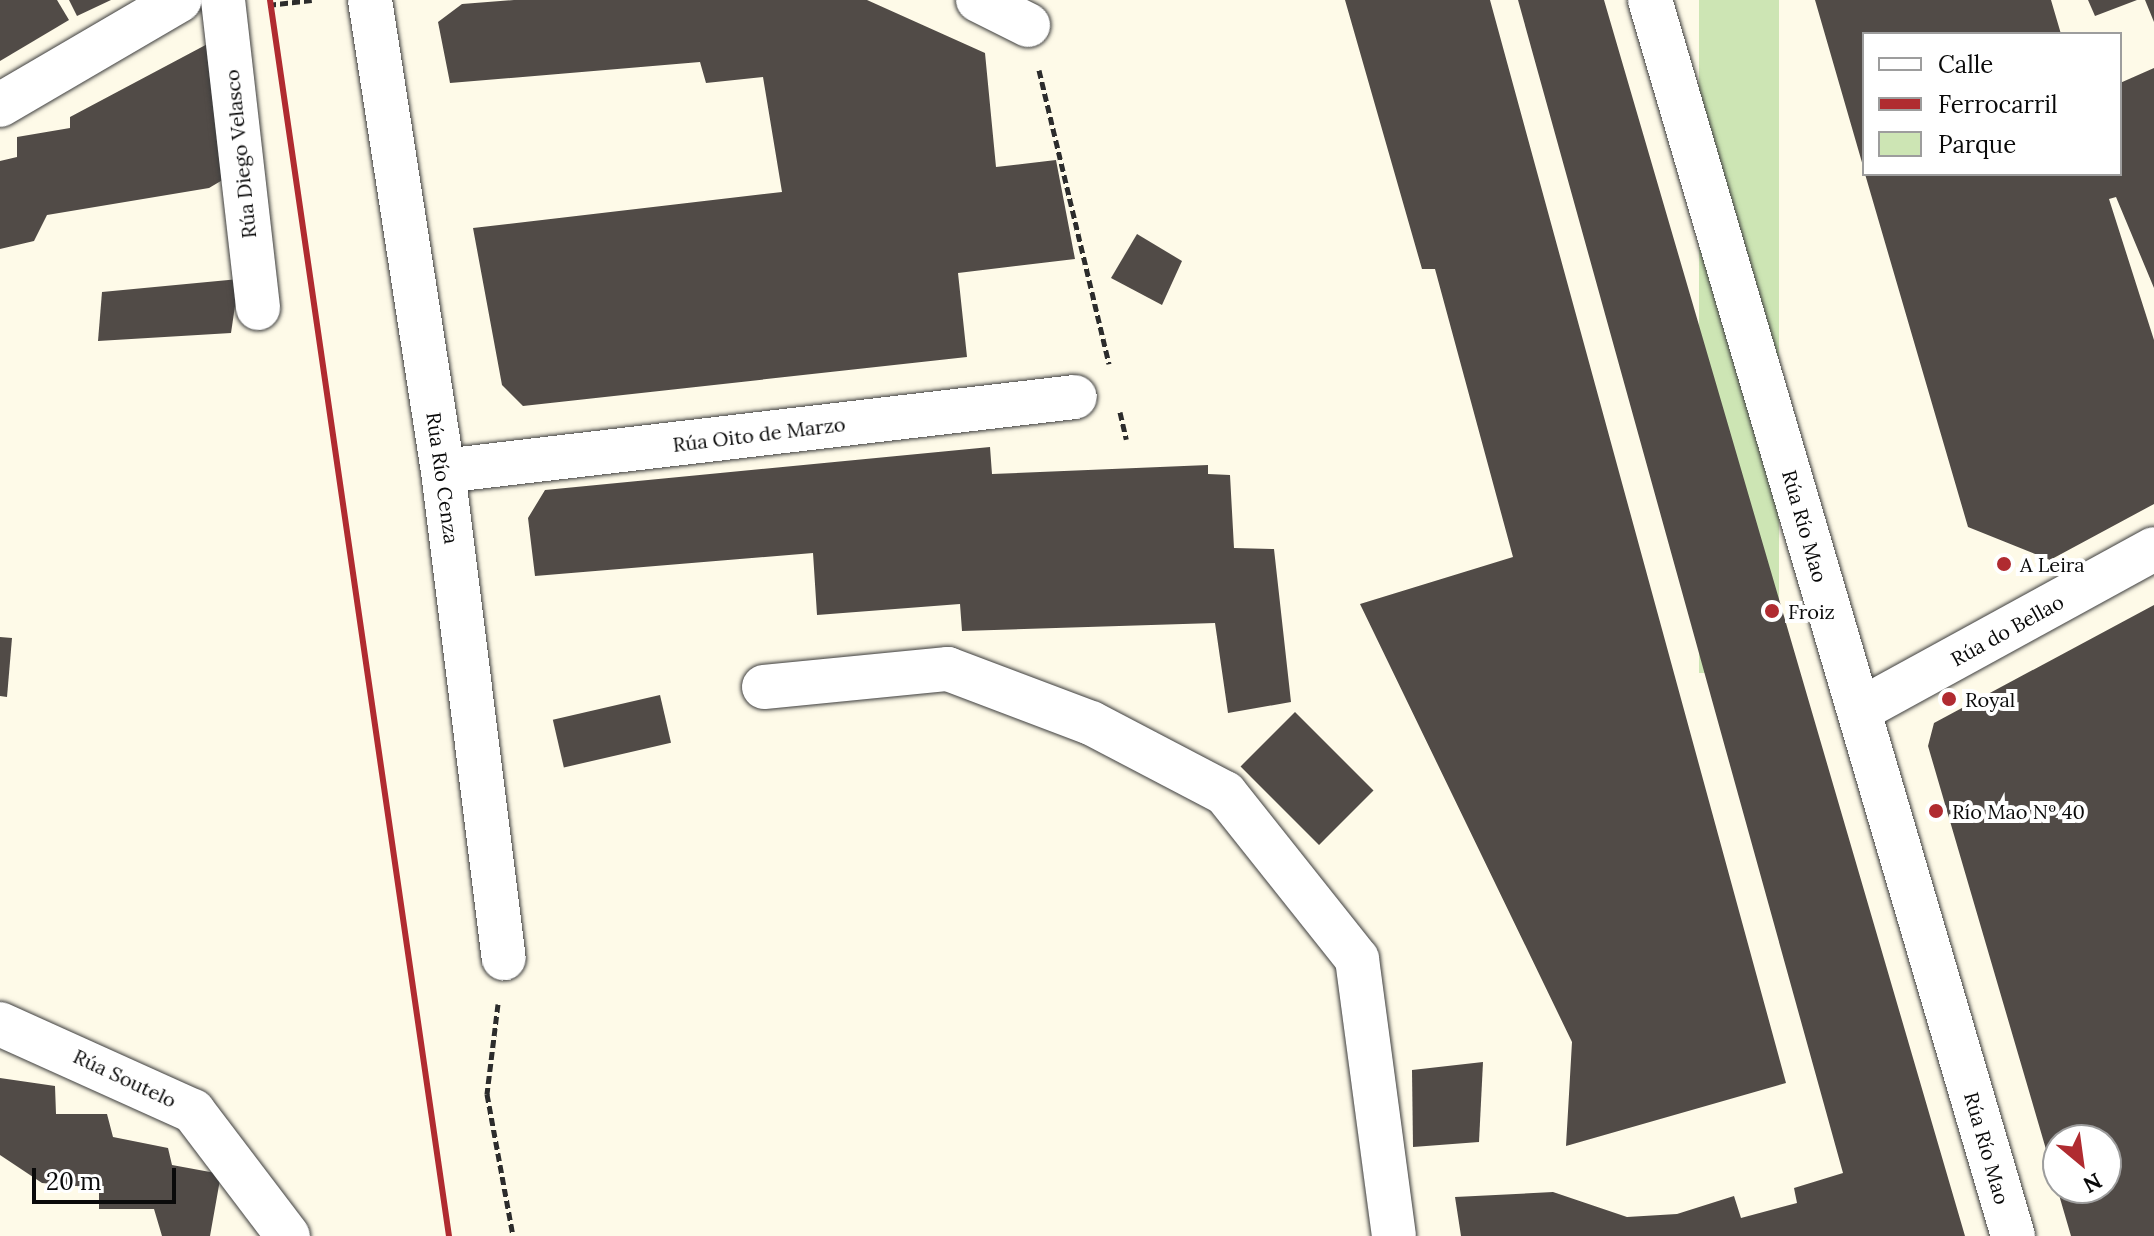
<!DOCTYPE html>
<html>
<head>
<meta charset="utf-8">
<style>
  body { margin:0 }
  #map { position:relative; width:2154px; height:1236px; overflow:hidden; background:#fefae8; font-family:Lora,serif }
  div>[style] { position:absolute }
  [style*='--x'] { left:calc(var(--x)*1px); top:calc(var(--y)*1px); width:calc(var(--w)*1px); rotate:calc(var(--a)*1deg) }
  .green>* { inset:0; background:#cde5b4; transform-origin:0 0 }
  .building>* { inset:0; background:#514b47; transform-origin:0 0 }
  .path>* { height:5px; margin-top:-2.5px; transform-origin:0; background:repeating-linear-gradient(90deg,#2c2c2c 0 8px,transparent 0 12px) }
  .roads { filter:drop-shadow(0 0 2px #3d3d3d) drop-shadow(0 0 2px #3d3d3d) }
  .street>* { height:44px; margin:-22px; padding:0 22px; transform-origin:22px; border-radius:22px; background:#fff }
  .rail>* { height:6px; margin:-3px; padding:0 3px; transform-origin:3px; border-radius:3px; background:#b02b30 }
  .dots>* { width:22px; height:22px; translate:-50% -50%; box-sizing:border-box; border:4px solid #fff; border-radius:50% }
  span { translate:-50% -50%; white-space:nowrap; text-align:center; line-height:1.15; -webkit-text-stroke:8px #fff; paint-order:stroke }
  .street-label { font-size:20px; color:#0a0a0a }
  .poi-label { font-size:20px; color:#0a0a0a }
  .left { translate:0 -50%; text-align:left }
  .legend { position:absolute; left:1862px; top:32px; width:260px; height:144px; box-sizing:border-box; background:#fff; border:2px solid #9d9d9d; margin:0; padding:10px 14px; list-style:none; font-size:24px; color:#0a0a0a }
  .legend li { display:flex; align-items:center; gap:16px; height:40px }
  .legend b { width:40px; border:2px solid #9d9d9d }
  .north { position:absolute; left:2042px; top:1124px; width:80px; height:80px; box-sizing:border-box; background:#fff; border:2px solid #9d9d9d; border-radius:50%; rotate:151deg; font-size:22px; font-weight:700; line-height:32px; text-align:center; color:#0a0a0a }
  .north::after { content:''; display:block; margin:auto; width:28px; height:36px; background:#b02b30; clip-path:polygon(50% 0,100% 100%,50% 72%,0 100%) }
  .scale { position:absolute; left:32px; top:1168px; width:144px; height:36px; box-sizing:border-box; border:4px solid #0a0a0a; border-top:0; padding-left:10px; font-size:24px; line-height:28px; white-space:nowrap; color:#0a0a0a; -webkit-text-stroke:6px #fff; paint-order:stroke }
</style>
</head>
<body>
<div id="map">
  <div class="green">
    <i style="left:1699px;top:0;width:80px;height:673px"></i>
  </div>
  <div class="building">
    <i style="clip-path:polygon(0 0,57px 0,69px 20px,0 61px)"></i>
    <i style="clip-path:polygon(69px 0,111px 0,77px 16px)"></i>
    <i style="clip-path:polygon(514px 0,867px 0,985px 53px,996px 167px,1056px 160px,1075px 259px,958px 273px,967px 357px,523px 406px,502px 385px,473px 228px,782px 192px,763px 77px,706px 83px,700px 62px,450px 83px,438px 22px,462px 4px)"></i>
    <i style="clip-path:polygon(1345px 0,1490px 0,1786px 1083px,1566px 1146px,1572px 1042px,1360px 604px,1513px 557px,1435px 269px,1422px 269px)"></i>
    <i style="clip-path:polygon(1518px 0,1604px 0,1965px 1236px,1461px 1236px,1455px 1197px,1553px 1192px,1627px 1217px,1677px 1214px,1734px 1196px,1741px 1218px,1797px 1203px,1794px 1188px,1843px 1173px)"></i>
    <i style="clip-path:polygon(1815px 0,2051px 0,2061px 34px,1864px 34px,1863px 166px)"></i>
    <i style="clip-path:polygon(2088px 0,2137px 0,2095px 16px)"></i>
    <i style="clip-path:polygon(2145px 0,2154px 0,2154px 22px)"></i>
    <i style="clip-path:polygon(215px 40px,231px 175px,209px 188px,47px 215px,34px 241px,0 249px,0 161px,17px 157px,17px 137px,70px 128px,70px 117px)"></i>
    <i style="clip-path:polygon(2154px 68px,2154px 288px,2116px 197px,2109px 199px,2154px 340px,2154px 504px,2050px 560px,1968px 527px,1865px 174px,2120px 174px,2120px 83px)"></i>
    <i style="clip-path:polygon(1137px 234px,1182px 261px,1162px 305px,1111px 278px)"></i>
    <i style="clip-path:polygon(239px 279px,231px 333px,98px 341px,102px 292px)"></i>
    <i style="clip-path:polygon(990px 447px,992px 474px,1208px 465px,1208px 474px,1230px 475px,1234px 548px,1274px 549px,1291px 702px,1228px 713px,1215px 623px,962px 631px,960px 604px,817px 615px,813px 553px,535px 576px,528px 518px,545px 490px)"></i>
    <i style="clip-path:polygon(2154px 605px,2154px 1236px,2071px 1236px,2057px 1188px,2106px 1188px,2106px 1140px,2058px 1140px,2057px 1187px,1928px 746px,1934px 723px)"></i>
    <i style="clip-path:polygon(0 637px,12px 638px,7px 697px,0 696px)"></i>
    <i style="left:660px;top:695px;width:49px;height:110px;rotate:77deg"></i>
    <i style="left:1295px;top:712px;width:111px;height:77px;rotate:45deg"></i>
    <i style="clip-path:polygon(1483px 1062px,1479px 1142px,1413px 1147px,1412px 1070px)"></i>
    <i style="clip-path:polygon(0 1078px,55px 1086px,56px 1114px,107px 1114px,113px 1137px,168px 1148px,172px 1165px,221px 1174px,210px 1236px,162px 1236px,154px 1209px,99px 1209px,99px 1188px,42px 1183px,0 1155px)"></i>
  </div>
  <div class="path">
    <i style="--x:268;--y:5;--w:44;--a:-6.5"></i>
    <i style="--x:1039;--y:70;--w:302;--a:76.6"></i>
    <i style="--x:1120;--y:412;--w:28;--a:77"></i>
    <i style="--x:498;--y:1004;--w:91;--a:97"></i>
    <i style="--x:487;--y:1094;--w:144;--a:79.6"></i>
  </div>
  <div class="roads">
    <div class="street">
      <i style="--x:223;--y:0;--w:310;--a:83.5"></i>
      <i style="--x:370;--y:0;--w:477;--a:81.2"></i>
      <i style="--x:443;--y:471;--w:491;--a:82.9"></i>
      <i style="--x:978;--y:0;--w:56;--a:26.6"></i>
      <i style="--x:1650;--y:0;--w:1288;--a:73.63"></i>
      <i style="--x:0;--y:105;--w:208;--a:-30.3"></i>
      <i style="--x:443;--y:471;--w:636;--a:-6.68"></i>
      <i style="--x:764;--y:687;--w:185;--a:-5.6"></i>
      <i style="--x:948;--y:669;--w:153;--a:20.7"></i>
      <i style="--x:1091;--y:723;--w:151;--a:27.6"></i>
      <i style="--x:1225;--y:793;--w:212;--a:51.5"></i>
      <i style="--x:1357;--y:959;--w:279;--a:82.4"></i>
      <i style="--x:1860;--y:710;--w:335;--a:-28.7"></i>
      <i style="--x:0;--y:1024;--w:212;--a:24.3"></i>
      <i style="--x:193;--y:1111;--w:157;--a:52.8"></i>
    </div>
  </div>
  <div class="rail">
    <i style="--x:270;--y:0;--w:1249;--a:81.76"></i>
  </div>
  <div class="dots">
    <i style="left:2004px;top:564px;background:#b02b30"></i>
    <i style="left:1772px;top:611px;background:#b02b30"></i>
    <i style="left:1949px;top:699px;background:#b02b30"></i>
    <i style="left:1936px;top:811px;background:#b02b30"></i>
  </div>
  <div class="street-label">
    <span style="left:240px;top:154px;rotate:-96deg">Rúa Diego Velasco</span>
    <span style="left:759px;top:434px;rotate:-7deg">Rúa Oito de Marzo</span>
    <span style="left:443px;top:478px;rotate:82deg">Rúa Río Cenza</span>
    <span style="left:1805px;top:526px;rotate:74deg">Rúa Río Mao</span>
    <span style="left:2007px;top:630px;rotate:-29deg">Rúa do Bellao</span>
    <span style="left:125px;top:1078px;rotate:25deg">Rúa Soutelo</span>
    <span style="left:1987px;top:1148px;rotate:74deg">Rúa Río Mao</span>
  </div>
  <div class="poi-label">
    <span class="left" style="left:2020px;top:564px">A Leira</span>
    <span class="left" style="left:1788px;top:611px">Froiz</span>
    <span class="left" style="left:1965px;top:699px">Royal</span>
    <span class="left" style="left:1952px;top:811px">Río Mao Nº 40</span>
  </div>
  <ul class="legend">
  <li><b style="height:10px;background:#fff"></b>Calle</li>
  <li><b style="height:10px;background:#b02b30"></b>Ferrocarril</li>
  <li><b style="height:22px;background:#cde5b4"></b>Parque</li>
  </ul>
  <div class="north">N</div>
  <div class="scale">20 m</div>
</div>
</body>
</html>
